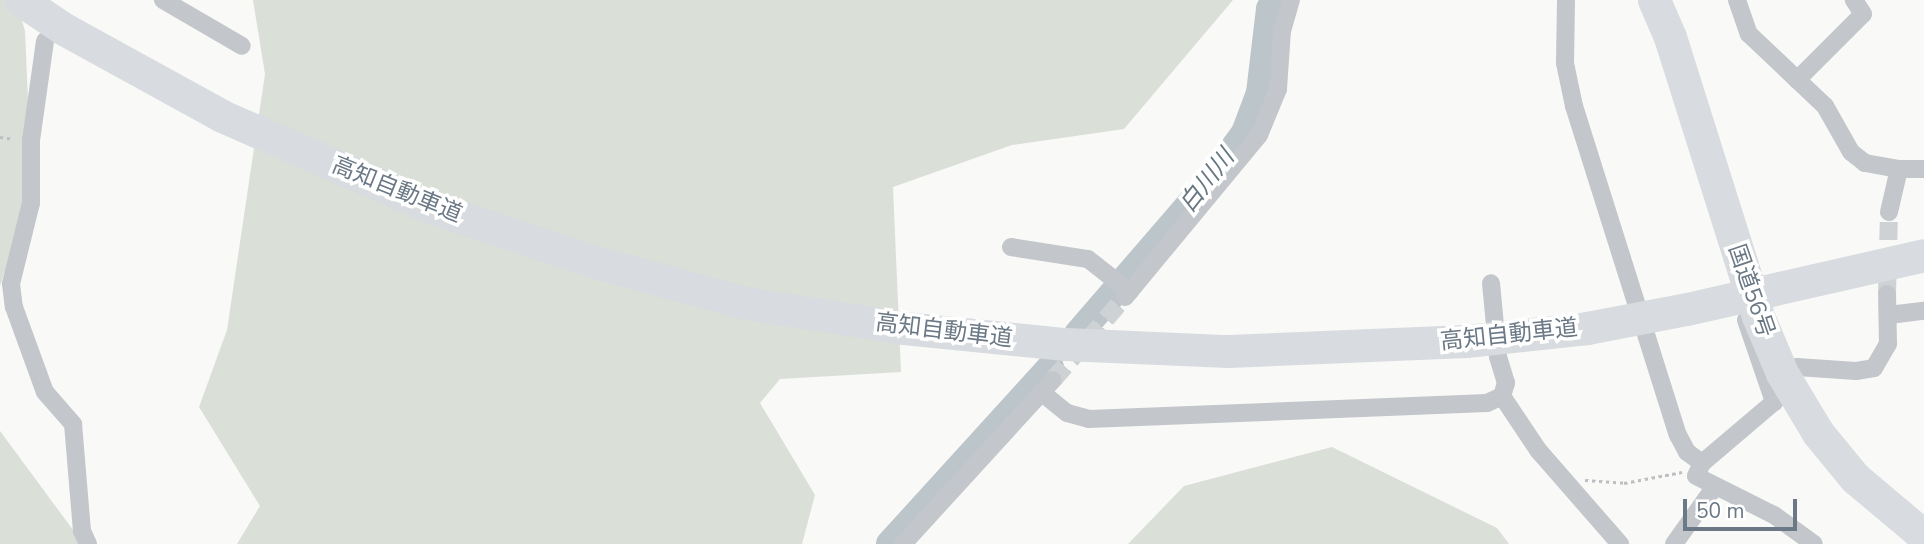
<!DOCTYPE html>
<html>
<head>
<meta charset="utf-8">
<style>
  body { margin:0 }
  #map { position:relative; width:1924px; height:544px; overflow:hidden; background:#f9f9f7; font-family:"Nunito Sans","Noto Sans JP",sans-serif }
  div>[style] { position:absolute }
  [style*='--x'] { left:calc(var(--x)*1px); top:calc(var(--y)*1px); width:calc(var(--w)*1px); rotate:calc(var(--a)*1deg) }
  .green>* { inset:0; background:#dadfd8 }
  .river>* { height:28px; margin:-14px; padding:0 14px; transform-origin:14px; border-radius:14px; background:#bcc5c9 }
  .street-tunnel>* { height:18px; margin-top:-9px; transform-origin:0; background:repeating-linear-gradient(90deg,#ced2d5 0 18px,transparent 0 27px) }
  .path>* { height:2.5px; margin-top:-1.25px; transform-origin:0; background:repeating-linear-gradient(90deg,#bdbfc2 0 3.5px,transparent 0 7px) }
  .street>* { height:18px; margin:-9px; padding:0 9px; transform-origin:9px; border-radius:9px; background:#c3c6ca }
  .highway>* { height:33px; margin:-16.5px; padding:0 16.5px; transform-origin:16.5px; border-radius:16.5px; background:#d8dbdf }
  span { translate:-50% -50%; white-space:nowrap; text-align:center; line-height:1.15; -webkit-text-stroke:7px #fff; paint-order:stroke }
  .street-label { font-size:23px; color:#6b7885 }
  .water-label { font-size:24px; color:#67777f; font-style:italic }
  .scale { position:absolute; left:1683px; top:499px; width:114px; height:32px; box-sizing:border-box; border:4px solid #6b7885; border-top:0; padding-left:9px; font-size:21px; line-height:24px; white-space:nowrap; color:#6b7885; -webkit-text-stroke:5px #fff; paint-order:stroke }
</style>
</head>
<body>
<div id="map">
  <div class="green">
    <i style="clip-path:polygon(0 0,16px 0,25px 31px,32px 194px,0 286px)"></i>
    <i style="clip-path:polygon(253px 0,1233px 0,1124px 129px,1012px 145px,893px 187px,901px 372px,780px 379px,760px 403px,815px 495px,802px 544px,237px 544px,260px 506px,199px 407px,227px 330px,265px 74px)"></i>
    <i style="clip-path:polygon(0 431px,79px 538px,80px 544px,0 544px)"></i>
    <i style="clip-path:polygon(1332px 447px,1497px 528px,1509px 544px,1128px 544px,1184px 486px)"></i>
  </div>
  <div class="river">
    <i style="--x:1078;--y:334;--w:201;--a:-49.2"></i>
    <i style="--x:1209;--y:182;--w:61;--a:-53.7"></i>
    <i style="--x:1245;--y:133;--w:43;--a:-69.4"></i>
    <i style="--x:1260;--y:93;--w:85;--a:-83.2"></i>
    <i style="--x:1270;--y:9;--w:11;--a:-56"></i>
    <i style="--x:890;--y:544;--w:238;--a:-47.7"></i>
  </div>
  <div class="street-tunnel">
    <i style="--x:1887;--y:294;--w:82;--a:-88.6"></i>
    <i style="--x:1053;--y:380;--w:110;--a:-49.1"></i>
  </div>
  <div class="path">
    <i style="--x:0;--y:137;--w:14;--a:8"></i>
    <i style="--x:1585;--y:480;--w:39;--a:4"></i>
    <i style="--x:1624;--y:483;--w:59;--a:-10.7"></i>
  </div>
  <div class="street">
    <i style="--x:163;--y:0;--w:91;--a:30.2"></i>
    <i style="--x:1566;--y:0;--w:63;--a:90.9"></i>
    <i style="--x:1565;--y:63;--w:44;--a:78.2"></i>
    <i style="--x:1574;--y:106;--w:345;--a:72.5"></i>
    <i style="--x:1678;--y:435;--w:19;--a:62"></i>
    <i style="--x:1687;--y:452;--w:19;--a:36"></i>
    <i style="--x:1737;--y:0;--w:36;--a:71"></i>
    <i style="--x:1749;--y:34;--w:105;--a:43.5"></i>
    <i style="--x:1825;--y:106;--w:53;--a:60.5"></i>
    <i style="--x:1851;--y:152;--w:18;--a:38"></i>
    <i style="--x:1865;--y:163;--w:35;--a:10"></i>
    <i style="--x:45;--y:41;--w:100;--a:98"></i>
    <i style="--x:31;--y:140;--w:63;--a:90"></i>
    <i style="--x:31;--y:203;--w:83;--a:103.9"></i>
    <i style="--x:11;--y:284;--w:23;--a:83"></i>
    <i style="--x:14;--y:307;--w:90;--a:70"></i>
    <i style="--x:45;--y:392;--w:43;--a:48.8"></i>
    <i style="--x:73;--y:424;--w:107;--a:85.2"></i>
    <i style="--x:82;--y:531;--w:14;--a:65"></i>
    <i style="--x:1797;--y:80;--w:93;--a:-45"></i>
    <i style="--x:1863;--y:14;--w:17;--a:-123"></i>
    <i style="--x:1889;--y:212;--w:44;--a:-76.9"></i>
    <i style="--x:1899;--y:169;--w:25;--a:0"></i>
    <i style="--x:1011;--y:247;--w:78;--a:8.9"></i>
    <i style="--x:1088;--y:259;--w:53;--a:38.2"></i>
    <i style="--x:1125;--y:297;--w:210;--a:-50.4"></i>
    <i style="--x:1259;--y:135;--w:50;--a:-67.6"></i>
    <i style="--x:1278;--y:89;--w:58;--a:-86.1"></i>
    <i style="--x:1282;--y:31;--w:32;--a:-74"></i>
    <i style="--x:1889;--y:315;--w:35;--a:-7"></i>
    <i style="--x:1746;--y:320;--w:87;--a:71.1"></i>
    <i style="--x:1774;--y:402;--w:94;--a:139.7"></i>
    <i style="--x:1702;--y:463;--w:14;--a:115"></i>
    <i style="--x:1696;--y:476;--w:87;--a:26.6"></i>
    <i style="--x:1774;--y:515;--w:49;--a:35.9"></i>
    <i style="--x:1782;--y:373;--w:16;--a:-22"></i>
    <i style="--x:1797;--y:367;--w:59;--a:3.9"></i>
    <i style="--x:1856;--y:371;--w:18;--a:-9"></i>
    <i style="--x:1874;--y:368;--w:28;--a:-60"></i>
    <i style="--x:1888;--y:344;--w:50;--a:-91.1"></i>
    <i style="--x:1041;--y:392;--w:33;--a:39"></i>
    <i style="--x:1067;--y:413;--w:23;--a:15"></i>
    <i style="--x:1089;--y:419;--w:398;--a:-2.3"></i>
    <i style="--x:1487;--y:403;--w:17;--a:-25"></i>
    <i style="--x:1502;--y:396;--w:14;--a:-73"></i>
    <i style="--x:1506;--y:383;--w:27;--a:-107"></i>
    <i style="--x:1498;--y:357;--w:74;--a:-95.4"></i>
    <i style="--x:1502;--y:396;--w:65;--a:56.3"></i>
    <i style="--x:1538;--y:450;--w:125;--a:48.9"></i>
    <i style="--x:903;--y:544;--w:222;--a:-47.6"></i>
    <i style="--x:1674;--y:544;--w:69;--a:-54.5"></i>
  </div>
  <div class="highway">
    <i style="--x:21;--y:0;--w:52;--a:34"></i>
    <i style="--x:64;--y:29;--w:180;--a:28.8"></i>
    <i style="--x:222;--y:116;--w:225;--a:23.6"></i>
    <i style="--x:428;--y:206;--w:176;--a:18.5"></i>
    <i style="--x:595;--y:262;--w:156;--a:15.2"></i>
    <i style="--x:746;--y:303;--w:160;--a:9"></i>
    <i style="--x:904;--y:328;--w:162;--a:5.7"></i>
    <i style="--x:1065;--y:344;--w:163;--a:2.5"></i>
    <i style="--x:1228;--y:351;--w:238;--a:-2.4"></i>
    <i style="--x:1466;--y:341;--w:122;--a:-6.1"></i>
    <i style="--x:1587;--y:328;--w:102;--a:-10.8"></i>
    <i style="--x:1687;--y:309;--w:243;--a:-12.8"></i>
    <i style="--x:1654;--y:0;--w:40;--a:66.6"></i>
    <i style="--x:1670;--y:37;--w:293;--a:72.5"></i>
    <i style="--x:1758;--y:316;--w:62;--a:67.2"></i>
    <i style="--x:1782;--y:373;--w:70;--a:59"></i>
    <i style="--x:1818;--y:433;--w:58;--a:50.6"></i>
    <i style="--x:1855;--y:478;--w:90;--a:40"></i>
  </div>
  <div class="street-label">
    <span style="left:397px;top:190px;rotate:22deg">高知自動車道</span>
    <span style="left:1751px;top:291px;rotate:71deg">国道56号</span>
    <span style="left:944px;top:331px;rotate:7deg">高知自動車道</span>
    <span style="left:1509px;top:335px;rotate:-6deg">高知自動車道</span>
  </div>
  <div class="water-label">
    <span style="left:1207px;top:181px;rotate:-52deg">白川川</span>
  </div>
  <div class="scale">50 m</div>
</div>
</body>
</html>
